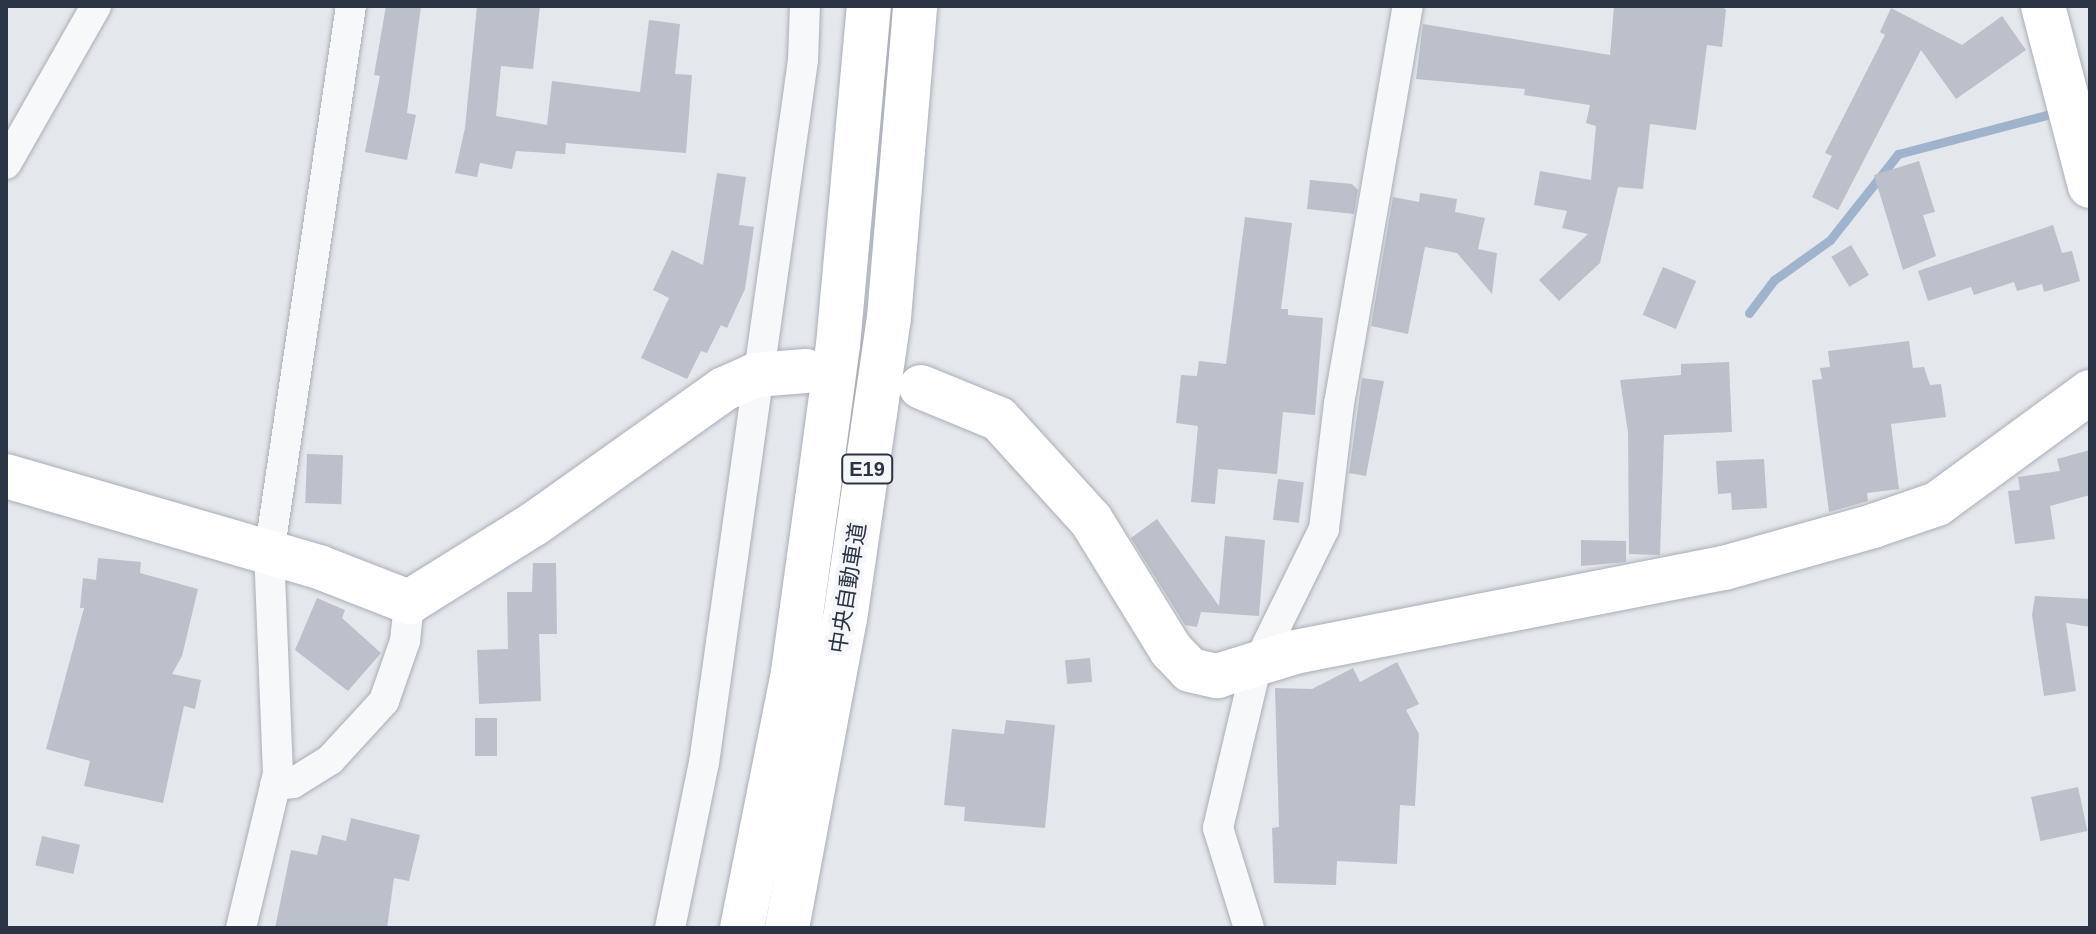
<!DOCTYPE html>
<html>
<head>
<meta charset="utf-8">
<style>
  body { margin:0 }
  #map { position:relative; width:2096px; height:934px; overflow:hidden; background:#e4e7ec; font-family:Helvetica,"Noto Sans JP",sans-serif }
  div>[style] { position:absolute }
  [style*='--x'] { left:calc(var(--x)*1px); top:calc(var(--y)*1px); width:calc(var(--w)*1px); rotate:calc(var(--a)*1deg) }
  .stream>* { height:9px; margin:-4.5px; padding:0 4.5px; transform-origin:4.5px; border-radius:4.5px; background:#9fb4cc }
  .building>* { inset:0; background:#bbc0ca; transform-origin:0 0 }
  .roads { filter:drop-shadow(0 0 2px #a9aeb7) drop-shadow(0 0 2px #a9aeb7) }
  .street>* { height:30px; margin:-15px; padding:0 15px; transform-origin:15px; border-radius:15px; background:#f7f8fa }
  .secondary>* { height:44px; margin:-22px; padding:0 22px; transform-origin:22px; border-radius:22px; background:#fff }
  .primary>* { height:44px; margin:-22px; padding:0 22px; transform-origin:22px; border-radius:22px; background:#fff }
  .highway>* { height:44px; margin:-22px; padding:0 22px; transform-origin:22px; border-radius:22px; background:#fff }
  span { translate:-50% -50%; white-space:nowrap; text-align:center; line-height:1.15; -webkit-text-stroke:8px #f4f6f9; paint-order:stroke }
  .shield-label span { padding:2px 6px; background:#f4f6f9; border:2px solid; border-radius:6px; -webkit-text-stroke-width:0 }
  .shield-label { font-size:20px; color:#2b3445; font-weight:700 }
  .street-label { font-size:22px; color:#2b3445 }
  .frame { position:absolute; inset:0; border:8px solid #2b3445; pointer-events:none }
</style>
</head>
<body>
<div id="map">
  <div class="stream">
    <i style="--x:1749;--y:313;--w:41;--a:-52.9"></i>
    <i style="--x:1774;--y:280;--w:69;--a:-35.5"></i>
    <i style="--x:1830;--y:240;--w:110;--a:-51.7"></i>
    <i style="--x:1898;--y:154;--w:158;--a:-14.7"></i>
  </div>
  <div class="building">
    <i style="clip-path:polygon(386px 6px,421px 6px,407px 113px,416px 115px,407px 160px,365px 152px,380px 76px,374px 75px)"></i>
    <i style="clip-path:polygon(477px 6px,540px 6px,533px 69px,501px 66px,496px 116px,547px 125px,552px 81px,640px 92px,649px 20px,680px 24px,675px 74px,692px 75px,686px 153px,566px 143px,565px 154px,516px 151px,512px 169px,480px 163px,477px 177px,455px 173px,465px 128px)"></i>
    <i style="clip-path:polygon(1614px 6px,1722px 6px,1726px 10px,1722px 47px,1707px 45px,1696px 130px,1650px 124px,1643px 189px,1618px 187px,1600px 263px,1559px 301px,1539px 280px,1588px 234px,1562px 228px,1567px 211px,1534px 205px,1540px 171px,1591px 180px,1596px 126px,1586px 123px,1590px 105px,1524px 95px,1525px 89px,1416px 79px,1423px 24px,1610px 55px)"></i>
    <i style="clip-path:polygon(1891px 8px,1962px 45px,2002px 16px,2026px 50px,1956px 99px,1921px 50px,1838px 210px,1812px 197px,1832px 156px,1825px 153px,1885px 35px,1880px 32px)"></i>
    <i style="clip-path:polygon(1919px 161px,1935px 212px,1923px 215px,1936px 256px,1903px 270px,1874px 175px)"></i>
    <i style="clip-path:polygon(717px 173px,746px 177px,739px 225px,754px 227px,745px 289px,727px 328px,721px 325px,707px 353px,701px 351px,687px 379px,641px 358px,669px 298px,653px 290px,672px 250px,703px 265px)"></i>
    <i style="clip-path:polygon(1310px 180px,1352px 184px,1358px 190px,1354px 214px,1307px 209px)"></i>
    <i style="clip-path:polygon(1420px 193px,1457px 199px,1455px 212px,1485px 218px,1478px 249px,1497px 253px,1492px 294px,1457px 253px,1425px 247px,1408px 334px,1371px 326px,1393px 197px,1419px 202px)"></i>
    <i style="clip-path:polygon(1245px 217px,1292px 223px,1281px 309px,1288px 309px,1288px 315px,1323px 318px,1315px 415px,1283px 412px,1277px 474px,1218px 469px,1215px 504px,1191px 502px,1198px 426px,1176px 423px,1181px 375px,1197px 376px,1199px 361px,1226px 364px)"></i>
    <i style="clip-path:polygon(2053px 225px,2062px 253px,2072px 251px,2080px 281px,2044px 292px,2042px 284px,2017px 291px,2014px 282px,1974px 295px,1971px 287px,1928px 301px,1918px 271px)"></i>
    <i style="left:1851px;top:245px;width:35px;height:23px;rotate:59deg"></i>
    <i style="left:1663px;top:267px;width:36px;height:52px;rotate:23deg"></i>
    <i style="clip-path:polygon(1909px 341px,1913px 368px,1924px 367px,1930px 385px,1941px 384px,1946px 417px,1891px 424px,1899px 489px,1867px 493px,1868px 501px,1829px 512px,1812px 380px,1822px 379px,1820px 368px,1830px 367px,1828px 351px)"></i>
    <i style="clip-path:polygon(1729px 362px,1732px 432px,1664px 435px,1660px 555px,1629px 554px,1628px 432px,1620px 380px,1681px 375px,1681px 364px)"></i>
    <i style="clip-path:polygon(1362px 378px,1384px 381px,1366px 476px,1349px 473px)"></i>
    <i style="clip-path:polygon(2090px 450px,2090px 495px,2050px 506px,2055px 539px,2015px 544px,2008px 491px,2020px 490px,2018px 477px,2060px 471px,2057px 459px)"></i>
    <i style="left:307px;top:454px;width:36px;height:49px;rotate:2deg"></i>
    <i style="clip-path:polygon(1764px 459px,1767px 508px,1732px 510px,1731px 493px,1718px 494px,1716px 461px)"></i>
    <i style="left:1278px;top:479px;width:26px;height:41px;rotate:7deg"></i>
    <i style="clip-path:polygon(1157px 519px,1219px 606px,1225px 536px,1265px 540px,1259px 616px,1201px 612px,1197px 627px,1185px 625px,1131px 538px)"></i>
    <i style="clip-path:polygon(1581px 540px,1626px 541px,1626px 562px,1581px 566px)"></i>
    <i style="clip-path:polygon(98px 558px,141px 562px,140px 573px,198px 589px,182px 656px,172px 674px,201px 680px,195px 709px,184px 706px,163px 803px,84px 786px,90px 761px,46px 749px,84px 608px,80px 608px,83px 578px,96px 580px)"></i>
    <i style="clip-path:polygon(533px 563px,556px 563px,557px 634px,539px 634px,541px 701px,479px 704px,477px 650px,508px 649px,507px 592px,532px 592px)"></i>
    <i style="clip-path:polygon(2035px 596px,2090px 599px,2090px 627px,2066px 623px,2076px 691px,2044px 696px,2032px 615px)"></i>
    <i style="clip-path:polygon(317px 598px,345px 610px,342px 618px,381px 653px,348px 691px,295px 650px)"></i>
    <i style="left:1090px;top:658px;width:24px;height:25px;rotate:85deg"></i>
    <i style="clip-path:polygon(1397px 662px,1419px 704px,1406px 710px,1419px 734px,1415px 806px,1400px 805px,1397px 864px,1337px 861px,1336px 885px,1274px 883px,1272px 828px,1279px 827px,1275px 688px,1312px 689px,1353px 668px,1360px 682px)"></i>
    <i style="left:475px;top:718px;width:22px;height:38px"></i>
    <i style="clip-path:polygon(1006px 720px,1055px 725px,1045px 828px,964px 821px,965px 807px,944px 805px,952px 729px,1004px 734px)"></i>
    <i style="left:2078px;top:787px;width:45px;height:48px;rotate:78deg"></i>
    <i style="clip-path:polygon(351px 818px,420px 835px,409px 881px,394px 878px,387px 928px,275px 928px,291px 850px,317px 855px,322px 835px,346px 841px)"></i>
    <i style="left:42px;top:836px;width:39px;height:30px;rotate:13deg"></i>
  </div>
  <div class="roads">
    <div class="street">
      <i style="--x:6;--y:164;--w:182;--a:-60.3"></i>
      <i style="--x:275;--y:785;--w:18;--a:-6"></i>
      <i style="--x:293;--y:783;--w:44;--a:-31.9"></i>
      <i style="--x:330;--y:760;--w:80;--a:-47.5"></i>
      <i style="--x:384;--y:701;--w:64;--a:-70.7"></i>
      <i style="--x:405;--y:641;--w:39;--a:-84"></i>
      <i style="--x:241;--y:928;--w:158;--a:-76.5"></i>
      <i style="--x:278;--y:774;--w:220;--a:-92.3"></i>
      <i style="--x:269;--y:554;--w:554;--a:-81.49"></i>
      <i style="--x:670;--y:928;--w:168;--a:-78.4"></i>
      <i style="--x:704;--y:763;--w:710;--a:-81.98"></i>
      <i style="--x:803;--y:60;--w:54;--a:-87.9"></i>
      <i style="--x:1249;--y:928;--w:105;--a:-107.2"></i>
      <i style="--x:1218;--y:828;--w:165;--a:-76.7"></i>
      <i style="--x:1256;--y:667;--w:154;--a:-63.8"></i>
      <i style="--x:1324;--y:529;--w:126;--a:-83.2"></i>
      <i style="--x:1339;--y:404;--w:404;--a:-80.2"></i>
    </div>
    <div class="secondary">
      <i style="--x:921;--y:387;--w:84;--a:22.3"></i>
      <i style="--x:999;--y:419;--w:137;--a:47.7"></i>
      <i style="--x:1091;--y:520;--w:153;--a:58.4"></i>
      <i style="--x:1171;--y:650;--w:28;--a:46"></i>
      <i style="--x:1190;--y:670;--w:28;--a:13"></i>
      <i style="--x:1217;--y:676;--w:82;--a:-17.1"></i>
      <i style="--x:1295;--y:652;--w:437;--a:-11.1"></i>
      <i style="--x:1724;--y:568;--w:155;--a:-15.7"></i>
      <i style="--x:1873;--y:526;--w:68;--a:-19"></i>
      <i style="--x:1937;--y:504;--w:190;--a:-36.2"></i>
      <i style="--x:6;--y:476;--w:326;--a:16.2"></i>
      <i style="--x:319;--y:567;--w:97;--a:21.3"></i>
      <i style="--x:409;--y:602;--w:147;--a:-32"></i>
      <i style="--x:534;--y:524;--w:233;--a:-35.4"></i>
      <i style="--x:724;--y:389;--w:34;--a:-24"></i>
      <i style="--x:755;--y:375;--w:51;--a:-4.5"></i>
    </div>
    <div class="primary">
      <i style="--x:2043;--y:6;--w:186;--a:75.4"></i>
    </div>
    <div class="highway">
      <i style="--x:742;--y:928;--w:261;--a:-78.7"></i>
      <i style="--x:793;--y:672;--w:174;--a:-82.1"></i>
      <i style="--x:817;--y:500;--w:156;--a:-82.3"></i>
      <i style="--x:838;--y:345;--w:340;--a:-84.8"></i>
      <i style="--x:787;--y:928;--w:314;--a:-79.4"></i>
      <i style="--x:845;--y:619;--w:304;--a:-81.7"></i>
      <i style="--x:889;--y:318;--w:313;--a:-85.2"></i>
    </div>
  </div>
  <div class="shield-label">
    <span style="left:867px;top:469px">E19</span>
  </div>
  <div class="street-label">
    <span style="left:848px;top:588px;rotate:-81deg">中央自動車道</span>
  </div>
  <div class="frame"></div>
</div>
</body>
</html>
